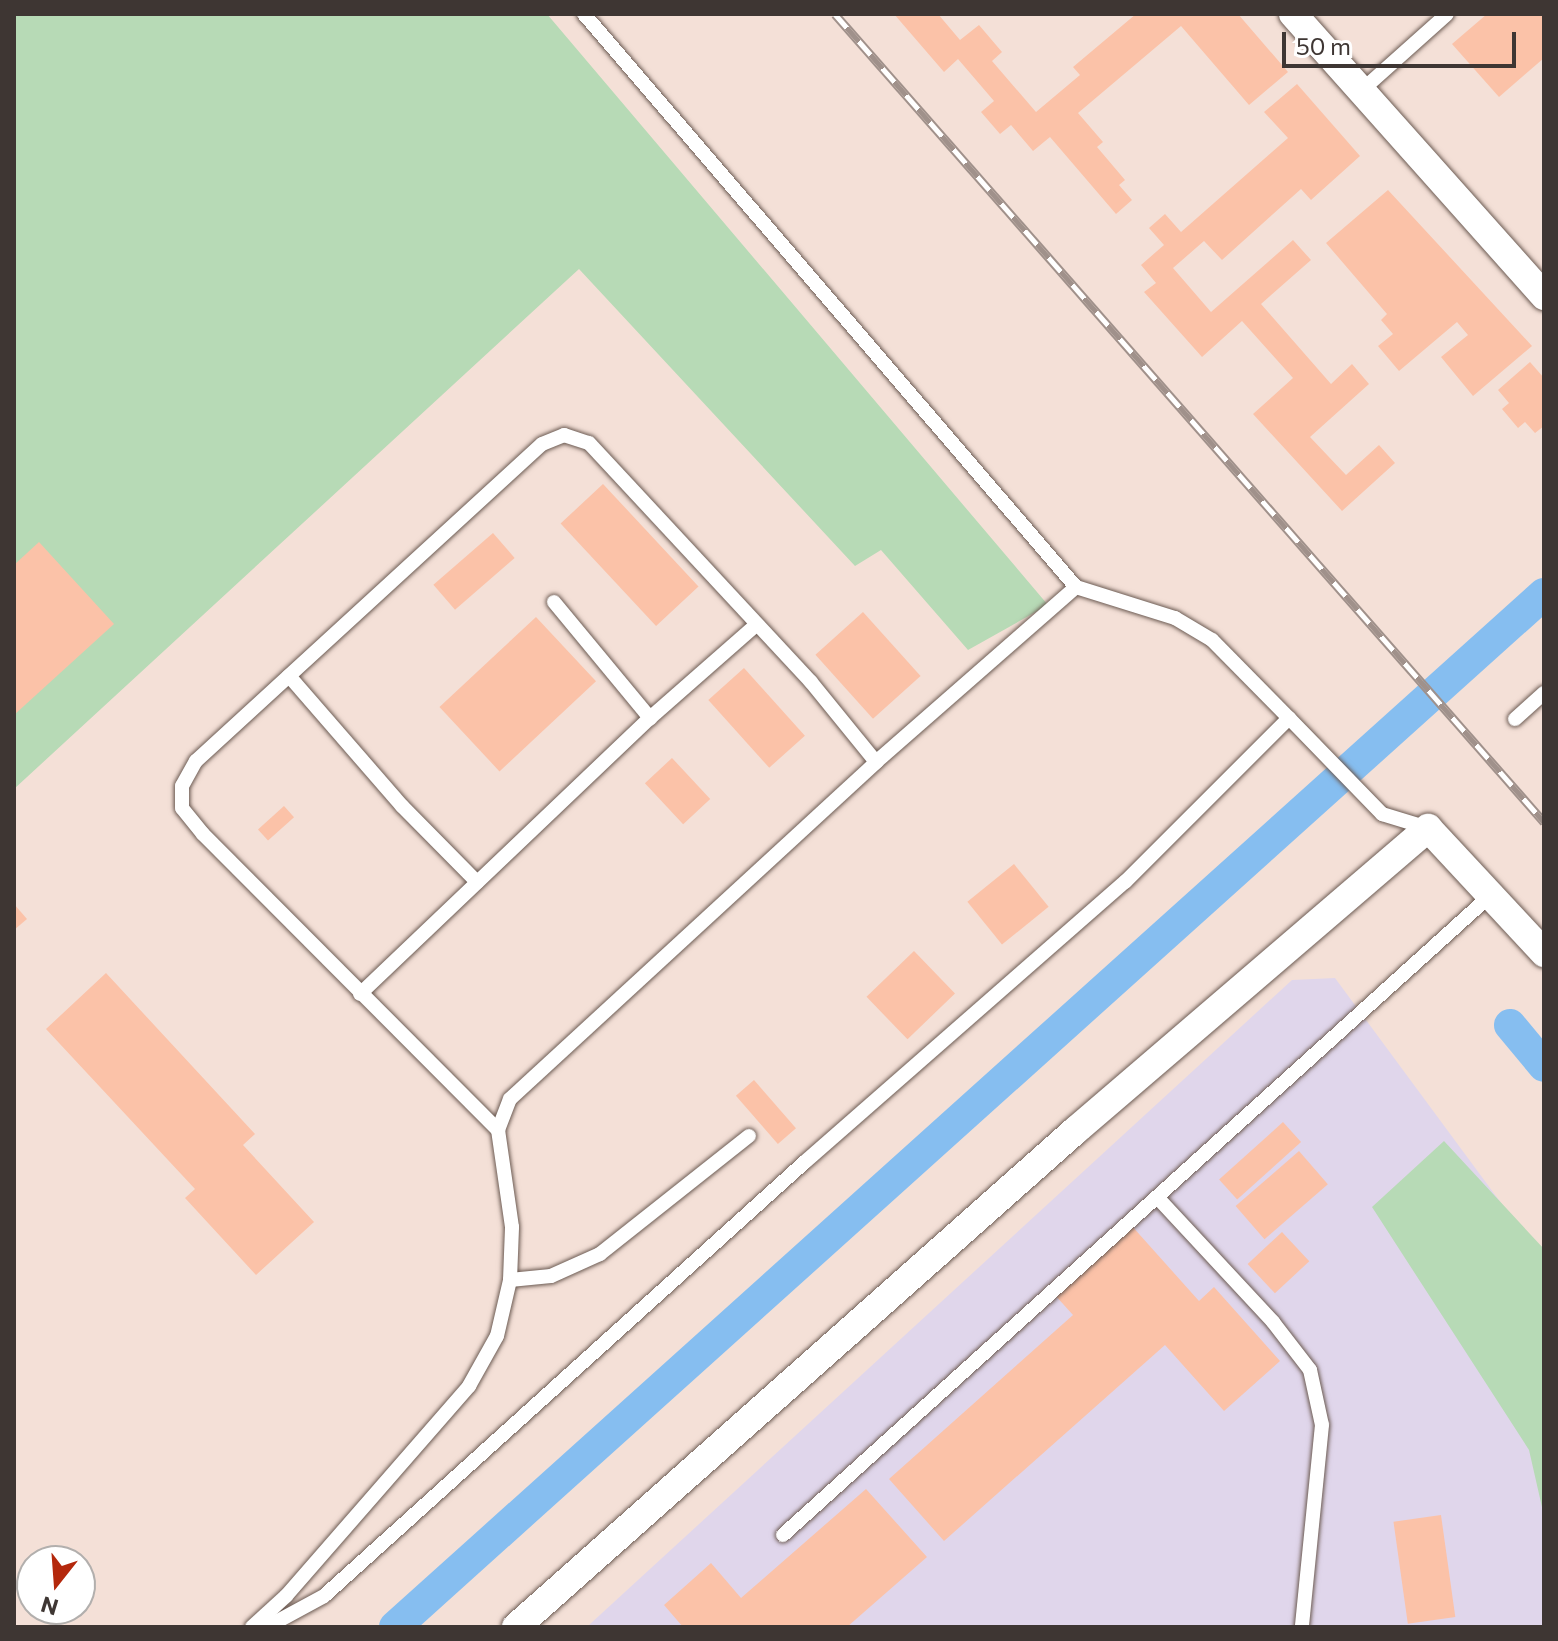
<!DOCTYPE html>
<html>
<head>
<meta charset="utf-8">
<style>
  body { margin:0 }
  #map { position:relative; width:1558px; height:1641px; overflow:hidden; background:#f4e0d7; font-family:Commissioner,sans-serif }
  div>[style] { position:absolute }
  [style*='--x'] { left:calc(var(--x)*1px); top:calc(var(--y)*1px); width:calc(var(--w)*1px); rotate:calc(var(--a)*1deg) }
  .industrial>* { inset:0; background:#e0d6eb }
  .green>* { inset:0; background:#b7dab6 }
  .canal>* { height:32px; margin:-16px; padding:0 16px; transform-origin:16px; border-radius:16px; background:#86bef0 }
  .building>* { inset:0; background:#fbc2a8; transform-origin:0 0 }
  .roads { filter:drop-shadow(0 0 2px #6c5b53) drop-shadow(0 0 2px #6c5b53) }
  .service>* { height:14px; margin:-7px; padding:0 7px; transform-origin:7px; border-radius:7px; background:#fff }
  .minor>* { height:28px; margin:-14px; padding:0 14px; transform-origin:14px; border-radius:14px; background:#fff }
  .rail>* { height:9px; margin-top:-4.5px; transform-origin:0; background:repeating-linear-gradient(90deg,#fff 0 18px,#a0918b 0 36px); box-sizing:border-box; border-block:2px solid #a0918b }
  span { translate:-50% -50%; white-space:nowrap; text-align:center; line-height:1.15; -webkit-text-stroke:6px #fff; paint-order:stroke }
  .frame { position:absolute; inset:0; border:16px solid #3e3633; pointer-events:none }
  .north { position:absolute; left:16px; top:1545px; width:80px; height:80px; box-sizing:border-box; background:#fff; border:2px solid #b2afad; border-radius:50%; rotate:197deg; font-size:22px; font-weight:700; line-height:32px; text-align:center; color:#3e3633 }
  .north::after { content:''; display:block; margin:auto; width:28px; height:36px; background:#b4280c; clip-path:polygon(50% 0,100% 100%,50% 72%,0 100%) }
  .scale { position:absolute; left:1282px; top:32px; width:234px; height:36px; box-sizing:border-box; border:4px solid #3e3633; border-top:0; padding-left:10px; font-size:24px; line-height:28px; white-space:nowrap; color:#3e3633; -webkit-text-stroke:6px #fff; paint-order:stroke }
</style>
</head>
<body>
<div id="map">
  <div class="industrial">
    <i style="clip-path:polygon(1335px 978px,1544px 1261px,1544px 1627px,589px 1625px,1292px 980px)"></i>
  </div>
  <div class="green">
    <i style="clip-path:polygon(14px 14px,547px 14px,1048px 605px,968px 650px,881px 550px,855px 566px,579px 269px,14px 789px)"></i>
    <i style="clip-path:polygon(1444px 1141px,1544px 1249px,1544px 1516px,1529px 1450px,1372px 1207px)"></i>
  </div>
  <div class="canal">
    <i style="--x:1510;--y:1025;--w:53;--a:50.3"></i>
    <i style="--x:395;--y:1627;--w:1545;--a:-41.96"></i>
  </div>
  <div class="building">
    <i style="clip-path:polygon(894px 14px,938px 14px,960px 40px,979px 25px,1002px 52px,992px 61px,1036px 112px,1080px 75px,1073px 67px,1136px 14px,1238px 14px,1288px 72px,1249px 105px,1181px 26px,1078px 113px,1103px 142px,1097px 147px,1125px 180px,1119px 185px,1132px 200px,1116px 214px,1050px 137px,1033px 151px,1011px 125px,1000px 134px,981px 112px,994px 101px,958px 59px,944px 72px)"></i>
    <i style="clip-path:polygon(1487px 14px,1544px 14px,1544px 58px,1499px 97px,1452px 44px)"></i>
    <i style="clip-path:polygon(1297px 84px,1360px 156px,1311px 200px,1301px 189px,1222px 260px,1204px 241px,1173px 268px,1211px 312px,1293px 240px,1311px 260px,1261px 304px,1331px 384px,1352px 364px,1369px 384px,1310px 437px,1346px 475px,1379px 445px,1395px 463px,1342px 511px,1253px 414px,1293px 378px,1242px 321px,1202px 357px,1144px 292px,1156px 283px,1141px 265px,1164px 245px,1149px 228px,1165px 214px,1181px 232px,1288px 138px,1264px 112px)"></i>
    <i style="clip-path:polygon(1388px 190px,1532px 346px,1473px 396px,1441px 357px,1468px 335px,1457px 322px,1399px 371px,1378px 346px,1393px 334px,1381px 320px,1387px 314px,1326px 243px)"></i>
    <i style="clip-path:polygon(1530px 362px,1544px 378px,1544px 426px,1535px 433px,1525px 422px,1518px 428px,1502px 409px,1509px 403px,1498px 390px)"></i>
    <i style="left:603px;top:484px;width:140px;height:58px;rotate:47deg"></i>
    <i style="left:493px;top:533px;width:33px;height:79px;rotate:49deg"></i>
    <i style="clip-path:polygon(39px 542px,114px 624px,14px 715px,14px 565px)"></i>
    <i style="left:863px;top:612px;width:86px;height:64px;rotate:48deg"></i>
    <i style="left:536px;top:617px;width:88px;height:132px;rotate:47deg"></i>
    <i style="left:744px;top:668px;width:91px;height:48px;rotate:48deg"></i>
    <i style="left:672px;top:758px;width:56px;height:37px;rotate:47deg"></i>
    <i style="left:284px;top:806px;width:15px;height:35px;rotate:48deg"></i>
    <i style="left:1014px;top:864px;width:55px;height:60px;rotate:51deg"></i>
    <i style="clip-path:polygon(14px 904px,27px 919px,14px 930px)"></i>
    <i style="left:914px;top:951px;width:59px;height:66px;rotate:46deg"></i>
    <i style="clip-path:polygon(106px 973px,255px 1134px,243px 1145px,314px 1222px,256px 1275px,185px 1198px,195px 1189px,46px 1029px)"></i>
    <i style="left:754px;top:1080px;width:64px;height:24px;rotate:49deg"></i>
    <i style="left:1283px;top:1122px;width:27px;height:86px;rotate:48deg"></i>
    <i style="left:1299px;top:1151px;width:44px;height:84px;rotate:49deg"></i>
    <i style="clip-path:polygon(1131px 1225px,1199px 1301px,1214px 1287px,1280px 1361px,1224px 1411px,1165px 1345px,944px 1541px,889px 1479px,1073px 1315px,1054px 1294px)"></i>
    <i style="left:1282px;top:1232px;width:40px;height:47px;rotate:47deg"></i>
    <i style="clip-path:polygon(866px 1489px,927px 1557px,847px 1627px,683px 1627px,664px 1605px,711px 1563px,741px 1598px)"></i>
    <i style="left:1441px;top:1515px;width:103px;height:48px;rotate:82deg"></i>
  </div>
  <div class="roads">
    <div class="service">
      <i style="--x:584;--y:14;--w:755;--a:49.35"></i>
      <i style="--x:1361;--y:91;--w:115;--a:-41.8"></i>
      <i style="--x:554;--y:602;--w:151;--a:50.4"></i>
      <i style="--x:289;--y:676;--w:172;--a:49"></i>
      <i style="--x:402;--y:806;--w:107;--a:45.4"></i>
      <i style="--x:1515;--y:719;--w:39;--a:-42"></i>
      <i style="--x:360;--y:994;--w:400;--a:-43.6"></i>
      <i style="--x:650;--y:718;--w:142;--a:-41.3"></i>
      <i style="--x:498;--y:1130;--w:418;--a:-134.9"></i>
      <i style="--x:203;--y:834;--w:33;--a:-129"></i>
      <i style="--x:182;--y:808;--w:22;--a:-90"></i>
      <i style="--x:182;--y:786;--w:29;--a:-61"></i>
      <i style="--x:196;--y:761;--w:469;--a:-42.5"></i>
      <i style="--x:542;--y:444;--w:24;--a:-22"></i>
      <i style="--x:564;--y:435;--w:26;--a:18"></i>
      <i style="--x:589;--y:443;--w:326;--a:47.1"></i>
      <i style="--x:811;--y:682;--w:103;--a:50.9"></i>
      <i style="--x:1157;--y:1197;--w:171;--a:47.1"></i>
      <i style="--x:1273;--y:1322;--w:61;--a:52.4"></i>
      <i style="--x:1310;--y:1370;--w:56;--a:77.7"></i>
      <i style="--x:1322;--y:1425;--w:203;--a:95.7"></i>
      <i style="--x:510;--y:1280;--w:41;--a:-5.6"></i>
      <i style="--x:551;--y:1276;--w:54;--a:-24.2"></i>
      <i style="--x:600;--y:1254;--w:190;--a:-38.4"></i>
      <i style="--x:783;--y:1535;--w:956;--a:-42.12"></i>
      <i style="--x:252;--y:1627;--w:46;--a:-42.4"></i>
      <i style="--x:286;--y:1596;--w:279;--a:-48.9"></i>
      <i style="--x:469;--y:1386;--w:57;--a:-60.8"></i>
      <i style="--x:497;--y:1336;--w:57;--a:-76.9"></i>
      <i style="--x:510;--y:1280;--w:53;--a:-87.8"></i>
      <i style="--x:512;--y:1227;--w:98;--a:-98.2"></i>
      <i style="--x:498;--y:1130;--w:33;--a:-69"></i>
      <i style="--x:510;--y:1099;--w:498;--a:-42.6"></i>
      <i style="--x:876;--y:762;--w:266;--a:-41.2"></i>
      <i style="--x:1076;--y:587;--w:104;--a:17.4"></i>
      <i style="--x:1175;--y:618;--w:43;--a:30.7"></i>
      <i style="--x:1212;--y:640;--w:110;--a:45.4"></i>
      <i style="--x:267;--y:1627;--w:65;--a:-28.5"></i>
      <i style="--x:324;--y:1596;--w:649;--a:-42.07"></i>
      <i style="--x:806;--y:1161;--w:424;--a:-41.2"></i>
      <i style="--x:1125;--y:882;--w:232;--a:-45"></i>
      <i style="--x:1289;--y:718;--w:134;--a:45.9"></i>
      <i style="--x:1382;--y:814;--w:48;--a:16.9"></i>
    </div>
    <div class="minor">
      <i style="--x:1293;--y:14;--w:378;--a:48.3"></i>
      <i style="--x:516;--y:1627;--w:749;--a:-41.59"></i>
      <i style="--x:1076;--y:1130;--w:464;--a:-40.6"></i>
      <i style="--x:1428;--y:828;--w:171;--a:47.1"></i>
    </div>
  </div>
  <div class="rail">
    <i style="--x:835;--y:14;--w:1075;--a:48.73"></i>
  </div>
  <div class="frame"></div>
  <div class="north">N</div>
  <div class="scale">50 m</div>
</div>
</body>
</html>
